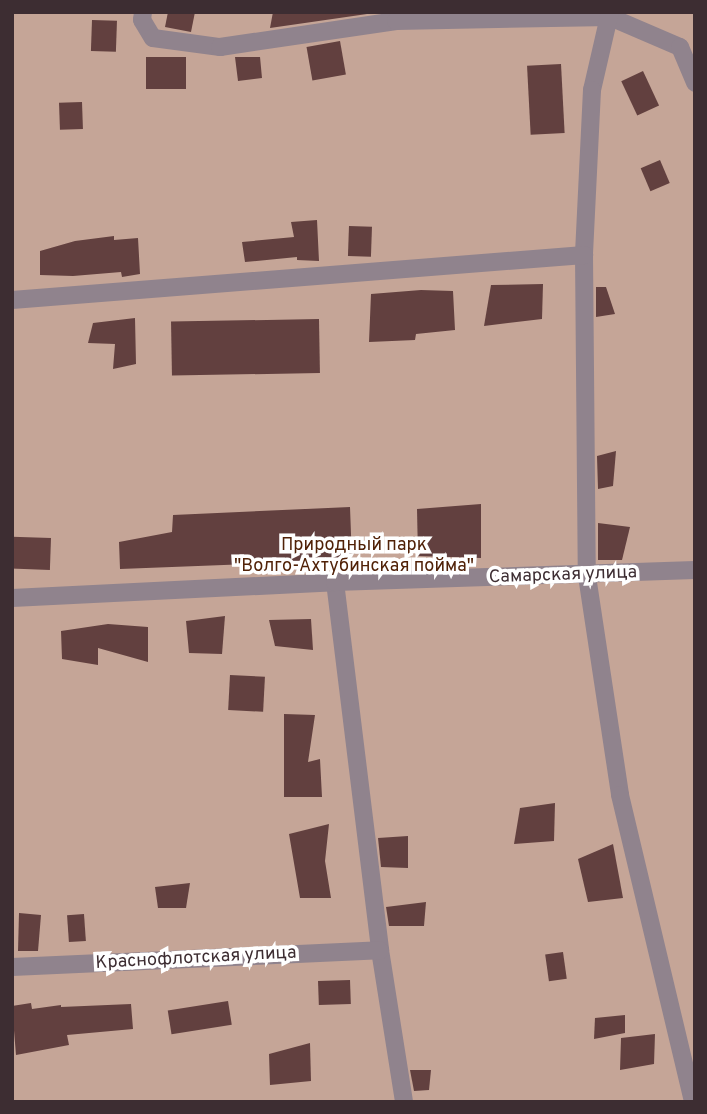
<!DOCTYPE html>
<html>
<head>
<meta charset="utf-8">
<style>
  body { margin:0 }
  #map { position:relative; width:707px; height:1114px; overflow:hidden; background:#fcd3df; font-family:Overpass,sans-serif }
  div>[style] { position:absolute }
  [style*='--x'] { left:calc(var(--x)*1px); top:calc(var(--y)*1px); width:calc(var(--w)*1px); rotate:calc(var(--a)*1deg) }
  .green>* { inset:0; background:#c5a597; transform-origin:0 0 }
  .building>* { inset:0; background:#62403f; transform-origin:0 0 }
  .minor>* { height:18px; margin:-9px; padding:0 9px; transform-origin:9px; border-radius:9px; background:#90838d }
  span { translate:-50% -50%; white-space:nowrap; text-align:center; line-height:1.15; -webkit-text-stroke:7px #fff; paint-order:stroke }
  .park-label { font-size:18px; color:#502107 }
  .street-label { font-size:18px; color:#3d2d32 }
  .frame { position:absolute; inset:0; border:14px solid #3d2d32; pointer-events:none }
</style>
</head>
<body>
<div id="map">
  <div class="green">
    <i style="left:12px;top:12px;width:683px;height:1090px"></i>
  </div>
  <div class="building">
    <i style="clip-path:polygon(168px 12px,195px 12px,191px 32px,165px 27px)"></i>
    <i style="clip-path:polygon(273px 12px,374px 12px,374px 13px,270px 28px)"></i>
    <i style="left:92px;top:20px;width:25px;height:31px;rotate:2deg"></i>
    <i style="left:340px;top:41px;width:34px;height:34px;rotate:80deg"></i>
    <i style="left:146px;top:57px;width:40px;height:32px"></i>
    <i style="clip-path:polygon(235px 57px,260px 57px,262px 78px,238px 81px)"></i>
    <i style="left:561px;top:64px;width:69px;height:34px;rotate:87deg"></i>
    <i style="left:643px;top:71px;width:38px;height:24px;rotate:65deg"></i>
    <i style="left:82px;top:102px;width:27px;height:23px;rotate:88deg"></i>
    <i style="left:660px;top:160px;width:25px;height:21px;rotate:67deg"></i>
    <i style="clip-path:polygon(317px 220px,319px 261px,297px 260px,297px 257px,245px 262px,242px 242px,294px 237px,291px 222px)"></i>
    <i style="left:349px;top:226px;width:23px;height:30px;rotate:2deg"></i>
    <i style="clip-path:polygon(114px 236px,114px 240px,138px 238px,140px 274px,122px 277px,121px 272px,73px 276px,40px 275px,40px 251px,75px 241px)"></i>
    <i style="clip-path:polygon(543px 284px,542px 319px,484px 326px,491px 285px)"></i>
    <i style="clip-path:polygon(596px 287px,606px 287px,615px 314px,596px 317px)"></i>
    <i style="clip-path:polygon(421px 290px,453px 291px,455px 330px,416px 334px,415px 340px,369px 342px,371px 294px)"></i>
    <i style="clip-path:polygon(135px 318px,136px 364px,113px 369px,115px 344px,88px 343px,93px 323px)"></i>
    <i style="left:319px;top:319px;width:54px;height:148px;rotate:89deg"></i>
    <i style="clip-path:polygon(616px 451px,613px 486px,598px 489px,597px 456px)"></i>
    <i style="clip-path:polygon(481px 504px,481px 558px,418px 556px,417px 509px)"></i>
    <i style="clip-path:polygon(350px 507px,352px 560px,120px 569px,119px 542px,172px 532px,173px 515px)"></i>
    <i style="clip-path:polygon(598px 523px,630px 527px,622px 560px,598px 560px)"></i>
    <i style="left:51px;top:538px;width:32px;height:39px;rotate:92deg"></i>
    <i style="clip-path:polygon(225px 616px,222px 654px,189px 653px,186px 621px)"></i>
    <i style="clip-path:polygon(311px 619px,313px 650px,275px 646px,269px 620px)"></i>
    <i style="clip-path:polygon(108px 624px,148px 627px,148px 662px,98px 648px,98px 665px,62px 659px,61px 631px)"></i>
    <i style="left:230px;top:675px;width:35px;height:35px;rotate:3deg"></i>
    <i style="clip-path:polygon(284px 714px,315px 715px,308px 762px,320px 759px,322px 797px,284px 797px)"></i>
    <i style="clip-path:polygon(555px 803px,554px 841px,514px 844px,520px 808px)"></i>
    <i style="clip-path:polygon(329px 824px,325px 861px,331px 898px,300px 898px,289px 834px)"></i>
    <i style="clip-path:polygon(408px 836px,408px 868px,381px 867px,378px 838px)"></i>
    <i style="clip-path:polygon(613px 844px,623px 898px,588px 902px,578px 859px)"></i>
    <i style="clip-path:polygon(190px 883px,186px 908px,158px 908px,155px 887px)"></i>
    <i style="clip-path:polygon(426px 902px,424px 926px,389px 926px,386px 907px)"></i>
    <i style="clip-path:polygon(19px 913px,41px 915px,38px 951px,18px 951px)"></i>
    <i style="left:84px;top:914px;width:27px;height:17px;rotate:86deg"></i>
    <i style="left:563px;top:952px;width:27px;height:18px;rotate:82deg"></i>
    <i style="left:350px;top:980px;width:24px;height:32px;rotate:88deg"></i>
    <i style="left:228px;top:1001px;width:24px;height:61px;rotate:81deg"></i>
    <i style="clip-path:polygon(31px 1003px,32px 1009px,61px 1005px,61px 1007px,131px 1004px,133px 1029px,67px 1035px,69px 1045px,16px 1055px,12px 1006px)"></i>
    <i style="clip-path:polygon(625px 1015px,625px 1033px,594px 1039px,595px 1018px)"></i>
    <i style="clip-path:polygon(655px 1034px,654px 1064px,620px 1070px,621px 1038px)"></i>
    <i style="clip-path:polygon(310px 1043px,311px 1081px,270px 1085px,269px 1054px)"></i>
    <i style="clip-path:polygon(410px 1070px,431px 1070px,429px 1090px,414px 1091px)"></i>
  </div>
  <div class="minor">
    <i style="--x:143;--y:12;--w:8;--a:97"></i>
    <i style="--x:142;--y:20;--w:21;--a:59"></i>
    <i style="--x:153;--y:38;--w:68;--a:7.7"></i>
    <i style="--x:220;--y:47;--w:178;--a:-8.4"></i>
    <i style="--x:396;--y:21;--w:214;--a:-1.1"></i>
    <i style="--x:610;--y:17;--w:76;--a:23.2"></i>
    <i style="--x:680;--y:47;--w:39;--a:67"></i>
    <i style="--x:610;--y:12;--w:80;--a:103"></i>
    <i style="--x:592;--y:90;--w:165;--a:92.8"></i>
    <i style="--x:584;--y:255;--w:321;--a:89.5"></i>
    <i style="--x:587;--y:576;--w:221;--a:81.4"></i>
    <i style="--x:620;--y:795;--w:316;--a:76.6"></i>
    <i style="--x:12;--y:300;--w:574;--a:-4.5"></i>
    <i style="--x:335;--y:582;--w:371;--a:83"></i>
    <i style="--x:380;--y:950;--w:154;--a:81"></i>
    <i style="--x:12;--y:598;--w:323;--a:-2.8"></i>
    <i style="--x:335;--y:582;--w:360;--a:-1.9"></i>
    <i style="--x:12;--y:967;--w:368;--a:-2.6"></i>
  </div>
  <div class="park-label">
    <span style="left:354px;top:557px">Природный парк<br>"Волго-Ахтубинская пойма"</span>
  </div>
  <div class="street-label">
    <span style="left:563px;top:576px;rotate:-2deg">Самарская улица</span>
    <span style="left:196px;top:959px;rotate:-3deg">Краснофлотская улица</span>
  </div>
  <div class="frame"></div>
</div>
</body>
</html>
